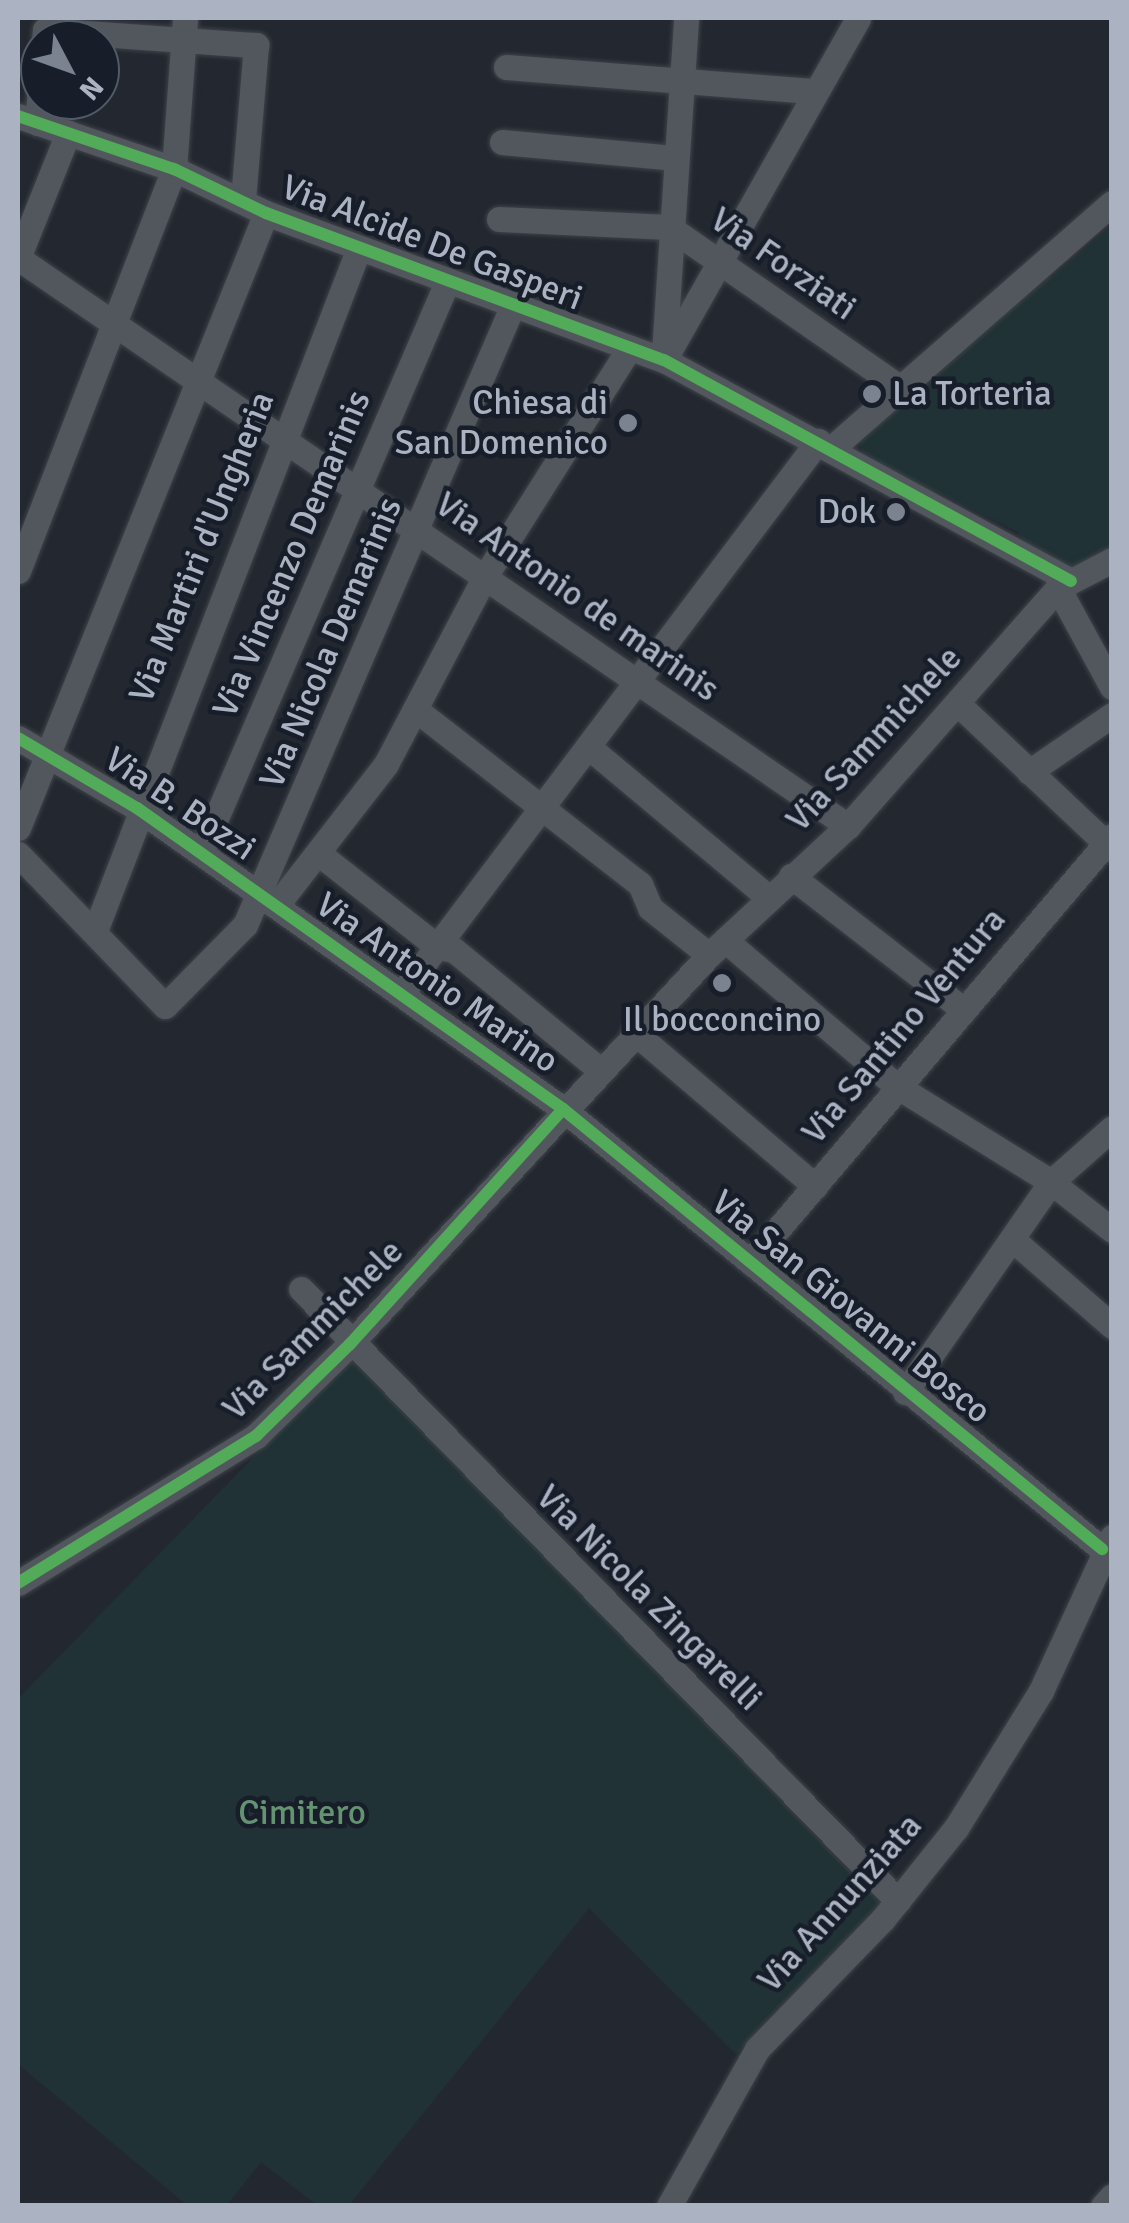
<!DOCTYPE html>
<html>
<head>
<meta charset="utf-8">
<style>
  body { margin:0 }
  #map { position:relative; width:1129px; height:2223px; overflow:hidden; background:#232830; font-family:Signika,sans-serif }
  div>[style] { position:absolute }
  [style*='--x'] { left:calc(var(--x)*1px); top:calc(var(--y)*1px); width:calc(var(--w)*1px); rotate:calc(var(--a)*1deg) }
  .green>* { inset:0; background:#203235 }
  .roads { filter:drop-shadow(0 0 2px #3f4249) drop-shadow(0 0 2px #3f4249) }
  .minor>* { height:25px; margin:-12.5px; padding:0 12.5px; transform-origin:12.5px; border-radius:12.5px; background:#52575e }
  .cycleway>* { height:12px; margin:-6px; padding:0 6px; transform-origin:6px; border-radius:6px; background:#51ab58 }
  .dots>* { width:28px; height:28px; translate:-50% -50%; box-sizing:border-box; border:5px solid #171e2a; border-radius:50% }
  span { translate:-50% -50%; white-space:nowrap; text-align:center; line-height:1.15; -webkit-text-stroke:9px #171e2a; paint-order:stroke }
  .street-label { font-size:35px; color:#abb3c3 }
  .poi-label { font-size:35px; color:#abb3c3 }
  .left { translate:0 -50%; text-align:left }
  .right { translate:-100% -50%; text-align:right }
  .park-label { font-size:35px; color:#639370 }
  .frame { position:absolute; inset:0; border:20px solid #abb3c3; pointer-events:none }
  .north { position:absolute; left:20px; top:20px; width:100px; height:100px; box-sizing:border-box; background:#171e2a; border:2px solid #525a67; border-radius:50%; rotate:131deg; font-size:28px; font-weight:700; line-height:40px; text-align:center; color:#abb3c3 }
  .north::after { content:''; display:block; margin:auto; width:35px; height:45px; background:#7b8290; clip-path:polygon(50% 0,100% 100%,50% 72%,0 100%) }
</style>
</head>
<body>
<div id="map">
  <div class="green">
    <i style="clip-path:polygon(1111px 226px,1111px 551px,1077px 570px,1025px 546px,1018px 532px,936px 491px,924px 492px,863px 455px,858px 441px,906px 392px,920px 389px,1002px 318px,1004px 308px,1038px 279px,1052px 277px)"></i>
    <i style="clip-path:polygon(352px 1356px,889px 1900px,736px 2054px,589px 1908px,349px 2205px,317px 2205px,261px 2162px,227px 2205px,187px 2205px,18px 2064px,18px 1699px)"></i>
  </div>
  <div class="roads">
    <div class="minor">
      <i style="--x:44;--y:40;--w:10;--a:-84"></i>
      <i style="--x:45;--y:30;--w:212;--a:4.1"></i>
      <i style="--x:256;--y:45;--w:156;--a:94.8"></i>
      <i style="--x:506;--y:67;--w:307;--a:4.5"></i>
      <i style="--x:18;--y:116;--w:165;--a:18.8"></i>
      <i style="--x:174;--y:169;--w:102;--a:25.6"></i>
      <i style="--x:266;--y:213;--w:424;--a:20.3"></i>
      <i style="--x:664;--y:360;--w:463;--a:28.5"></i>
      <i style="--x:37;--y:123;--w:37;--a:-85"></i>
      <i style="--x:502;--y:142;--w:172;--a:5.3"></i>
      <i style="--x:499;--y:219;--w:170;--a:2.7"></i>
      <i style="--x:669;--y:227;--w:279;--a:34.8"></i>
      <i style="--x:18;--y:258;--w:1006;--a:34.39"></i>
      <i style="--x:18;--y:258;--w:135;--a:-68.2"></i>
      <i style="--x:664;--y:352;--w:335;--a:-86.2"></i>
      <i style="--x:664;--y:360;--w:393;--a:-60.4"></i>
      <i style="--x:832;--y:448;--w:372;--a:-41.2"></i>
      <i style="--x:18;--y:571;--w:431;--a:-68.8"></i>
      <i style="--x:174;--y:169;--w:151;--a:-85.8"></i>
      <i style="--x:1058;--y:588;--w:113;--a:61.4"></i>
      <i style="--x:957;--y:703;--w:213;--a:43.3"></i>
      <i style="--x:415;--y:709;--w:285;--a:37.9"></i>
      <i style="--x:640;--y:884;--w:26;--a:67"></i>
      <i style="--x:650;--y:908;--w:75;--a:38.5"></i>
      <i style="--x:18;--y:738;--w:138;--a:30.5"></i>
      <i style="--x:137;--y:808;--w:522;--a:35.24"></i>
      <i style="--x:563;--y:1109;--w:696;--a:39.23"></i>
      <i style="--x:591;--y:749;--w:232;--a:39.9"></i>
      <i style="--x:1029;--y:772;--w:101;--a:-34.5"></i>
      <i style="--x:18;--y:828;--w:663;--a:-68.04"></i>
      <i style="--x:201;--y:853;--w:622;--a:-66.69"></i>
      <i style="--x:318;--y:853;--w:152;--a:38.1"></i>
      <i style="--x:438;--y:947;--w:16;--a:11"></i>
      <i style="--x:454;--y:950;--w:189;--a:39.4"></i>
      <i style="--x:18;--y:854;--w:211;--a:46"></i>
      <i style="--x:165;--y:1006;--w:114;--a:-45.4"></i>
      <i style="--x:245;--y:925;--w:673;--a:-66.63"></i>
      <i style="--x:791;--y:876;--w:219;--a:37.8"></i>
      <i style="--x:276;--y:906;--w:180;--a:-52.2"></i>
      <i style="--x:386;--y:764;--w:210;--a:-62.2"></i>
      <i style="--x:484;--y:578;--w:270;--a:-57.7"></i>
      <i style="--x:95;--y:931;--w:732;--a:-68.87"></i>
      <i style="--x:725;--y:940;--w:227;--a:40.4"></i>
      <i style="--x:898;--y:1087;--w:180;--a:31.8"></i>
      <i style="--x:1051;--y:1182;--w:78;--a:38.2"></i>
      <i style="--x:401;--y:994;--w:693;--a:-52.98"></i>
      <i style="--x:634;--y:1032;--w:238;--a:40.4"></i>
      <i style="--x:1012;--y:1239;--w:133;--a:41"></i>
      <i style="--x:750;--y:1262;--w:559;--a:-49.64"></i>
      <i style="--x:301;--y:1289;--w:855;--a:45.71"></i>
      <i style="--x:905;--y:1392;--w:256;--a:-55.2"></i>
      <i style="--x:1051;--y:1182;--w:81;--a:-41.5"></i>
      <i style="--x:18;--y:1583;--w:280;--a:-31.7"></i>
      <i style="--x:256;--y:1436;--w:132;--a:-44.4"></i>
      <i style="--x:350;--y:1344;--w:529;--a:-47.3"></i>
      <i style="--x:709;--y:955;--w:190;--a:-42.9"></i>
      <i style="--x:848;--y:826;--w:317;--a:-48.6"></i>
      <i style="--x:1058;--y:588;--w:61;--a:-27.4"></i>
      <i style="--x:669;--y:2206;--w:180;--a:-60.7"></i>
      <i style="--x:757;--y:2049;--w:181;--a:-45.9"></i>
      <i style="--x:883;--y:1919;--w:117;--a:-51.3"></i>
      <i style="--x:956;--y:1828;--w:161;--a:-58.2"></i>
      <i style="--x:1041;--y:1691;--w:170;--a:-65.2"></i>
      <i style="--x:1103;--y:2206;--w:13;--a:-48"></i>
    </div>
  </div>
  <div class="cycleway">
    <i style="--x:18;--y:116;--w:165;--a:18.8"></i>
    <i style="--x:174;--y:169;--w:102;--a:25.6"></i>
    <i style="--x:266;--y:213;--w:424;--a:20.3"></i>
    <i style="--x:664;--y:360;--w:463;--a:28.5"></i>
    <i style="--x:18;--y:738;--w:138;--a:30.5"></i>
    <i style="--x:137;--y:808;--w:522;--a:35.24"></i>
    <i style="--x:563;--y:1109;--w:696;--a:39.23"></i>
    <i style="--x:18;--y:1583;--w:280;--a:-31.7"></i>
    <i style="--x:256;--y:1436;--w:132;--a:-44.4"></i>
    <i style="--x:350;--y:1344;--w:317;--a:-47.8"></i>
  </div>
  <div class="dots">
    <i style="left:872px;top:394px;background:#7b8290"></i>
    <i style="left:628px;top:423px;background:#7b8290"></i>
    <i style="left:896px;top:512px;background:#7b8290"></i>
    <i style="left:722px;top:983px;background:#7b8290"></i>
  </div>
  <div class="street-label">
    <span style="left:432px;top:243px;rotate:21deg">Via Alcide De Gasperi</span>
    <span style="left:783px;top:264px;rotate:35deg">Via Forziati</span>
    <span style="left:202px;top:547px;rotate:-68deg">Via Martiri d'Ungheria</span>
    <span style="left:292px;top:554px;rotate:-67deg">Via Vincenzo Demarinis</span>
    <span style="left:577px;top:597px;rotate:35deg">Via Antonio de marinis</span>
    <span style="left:331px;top:643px;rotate:-67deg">Via Nicola Demarinis</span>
    <span style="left:874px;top:739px;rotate:-47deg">Via Sammichele</span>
    <span style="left:180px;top:804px;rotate:34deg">Via B. Bozzi</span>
    <span style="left:437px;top:983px;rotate:35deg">Via Antonio Marino</span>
    <span style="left:904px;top:1026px;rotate:-50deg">Via Santino Ventura</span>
    <span style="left:851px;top:1307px;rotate:39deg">Via San Giovanni Bosco</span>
    <span style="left:313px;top:1330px;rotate:-45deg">Via Sammichele</span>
    <span style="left:649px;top:1598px;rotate:45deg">Via Nicola Zingarelli</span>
    <span style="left:840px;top:1903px;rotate:-48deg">Via Annunziata</span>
  </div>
  <div class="poi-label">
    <span class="left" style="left:892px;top:394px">La Torteria</span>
    <span class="right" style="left:608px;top:423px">Chiesa di<br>San Domenico</span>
    <span class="right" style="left:876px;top:512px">Dok</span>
    <span style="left:722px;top:1020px">Il bocconcino</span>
  </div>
  <div class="park-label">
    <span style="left:302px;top:1813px">Cimitero</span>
  </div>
  <div class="frame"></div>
  <div class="north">N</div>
</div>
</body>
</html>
